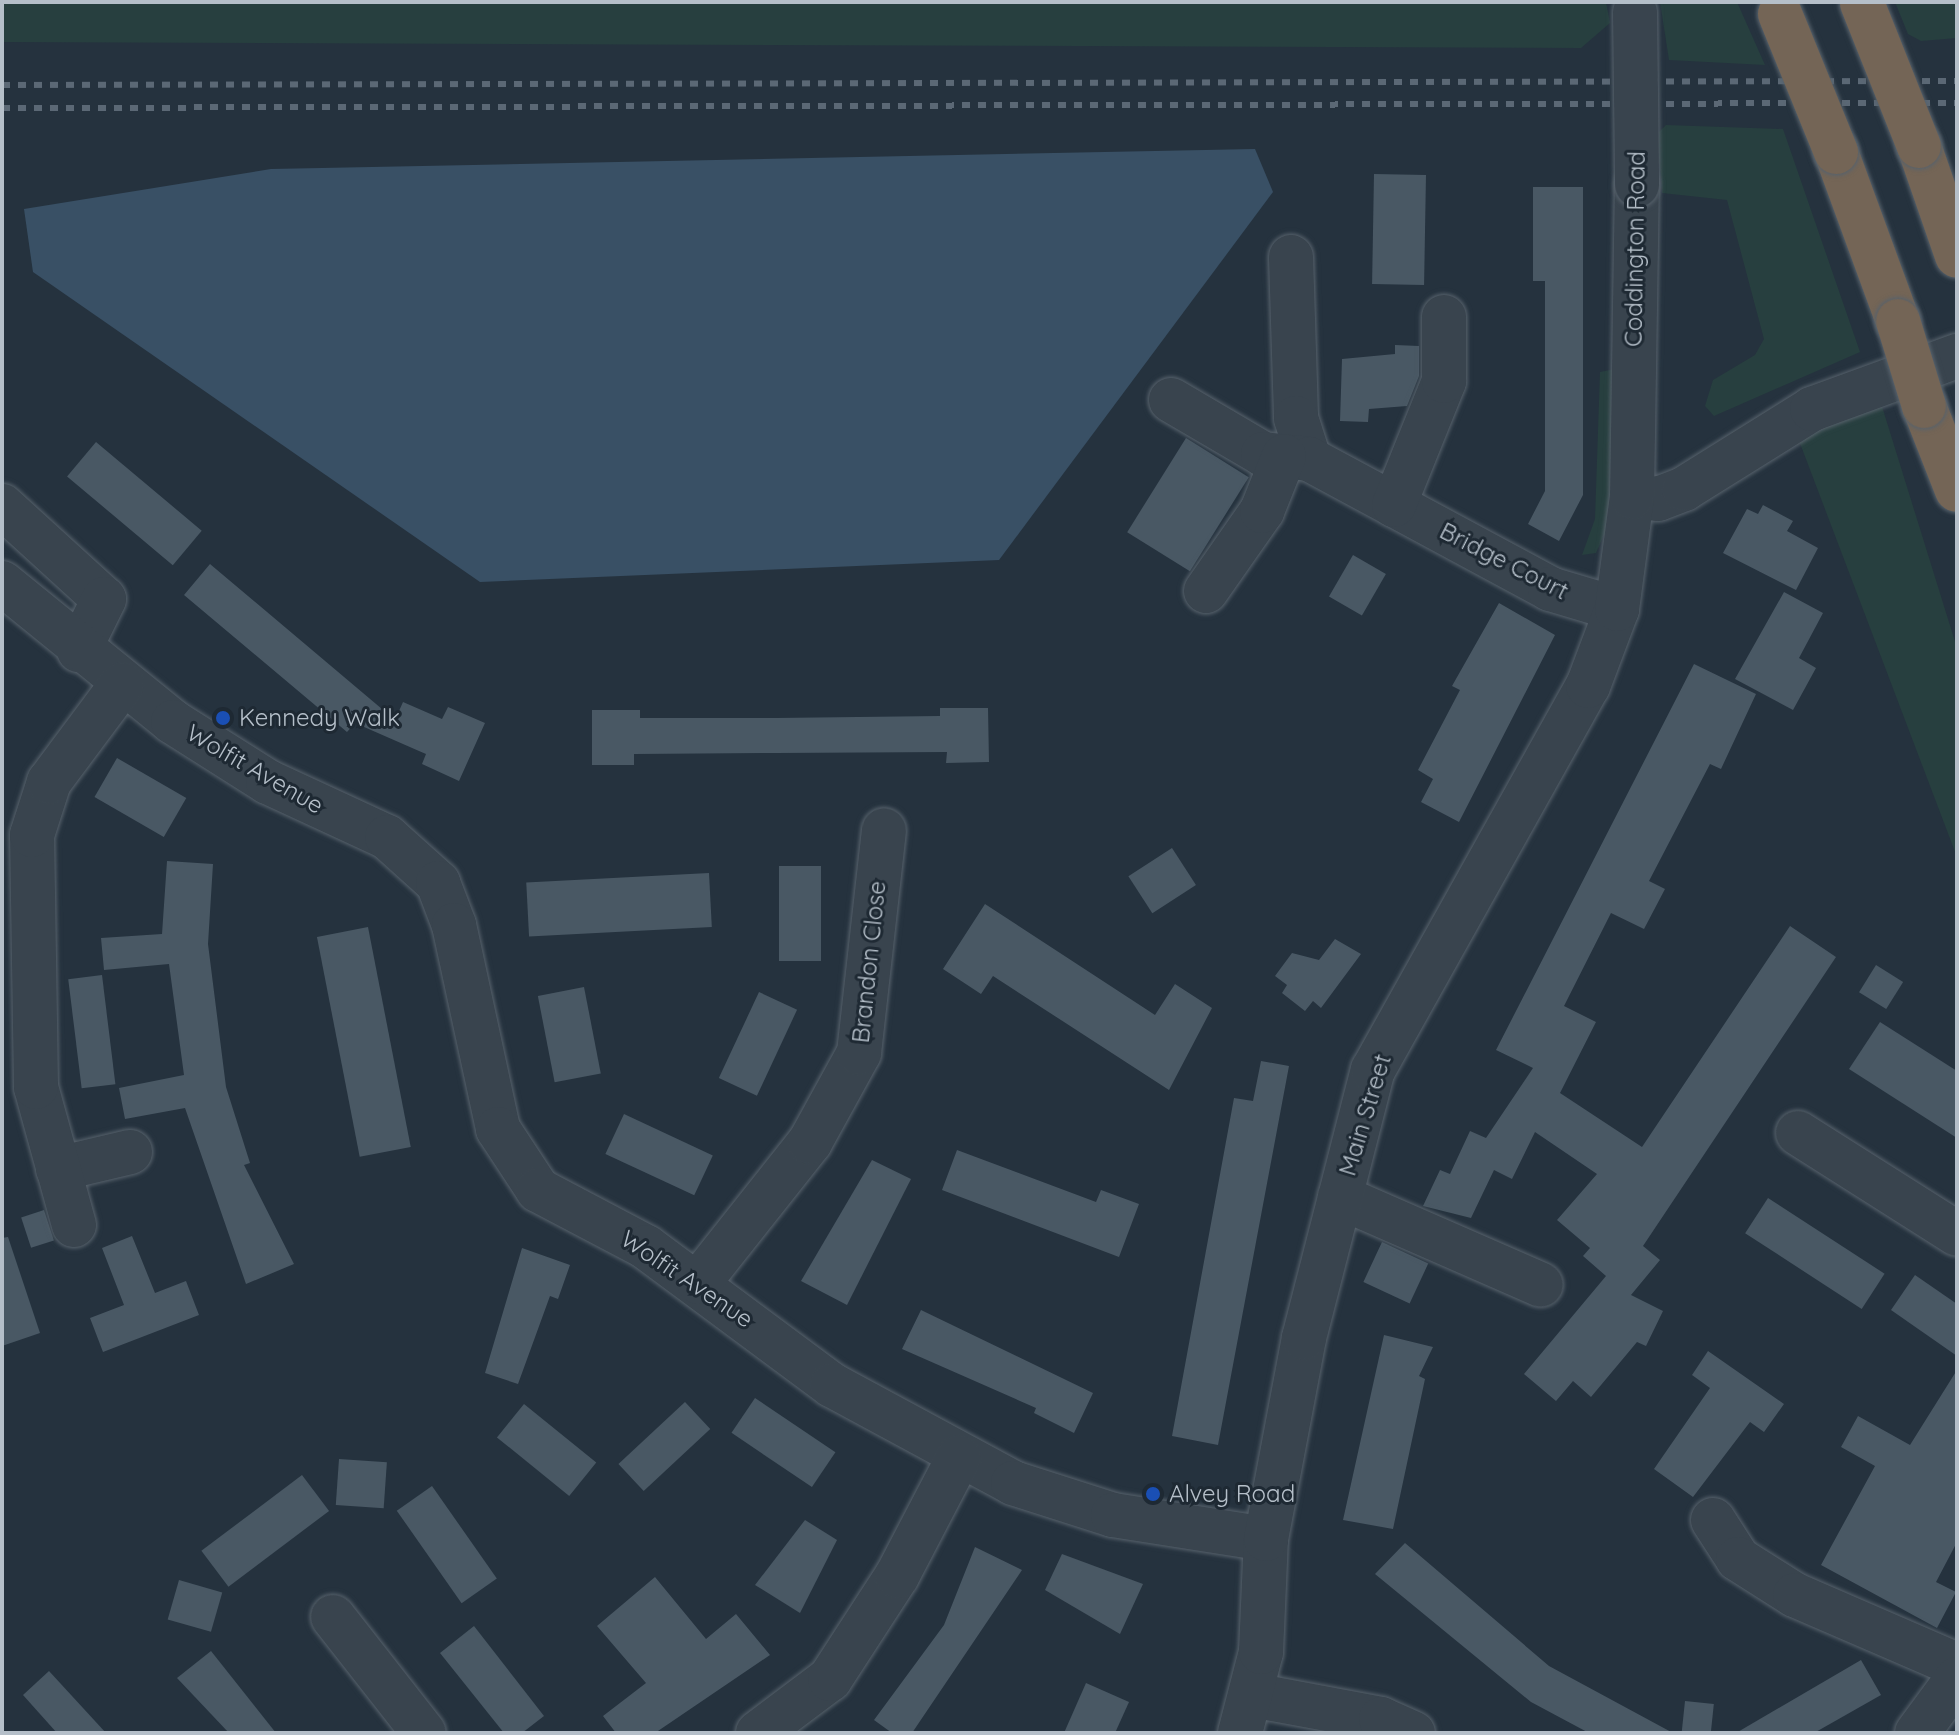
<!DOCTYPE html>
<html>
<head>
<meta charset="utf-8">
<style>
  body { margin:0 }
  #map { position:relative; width:1959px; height:1735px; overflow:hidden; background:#25323e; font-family:Quicksand,sans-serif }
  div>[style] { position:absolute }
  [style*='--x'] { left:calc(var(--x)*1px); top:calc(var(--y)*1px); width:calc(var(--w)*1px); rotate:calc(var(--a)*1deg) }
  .green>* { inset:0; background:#273f3f }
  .water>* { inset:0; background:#395065 }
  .building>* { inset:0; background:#495864; transform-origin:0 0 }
  .roads { filter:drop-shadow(0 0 2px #57626c) drop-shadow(0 0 2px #57626c) }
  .minor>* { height:44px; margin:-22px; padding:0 22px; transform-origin:22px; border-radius:22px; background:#39444e }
  .highway>* { height:44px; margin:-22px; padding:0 22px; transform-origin:22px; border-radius:22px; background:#746556 }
  .rail>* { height:6px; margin-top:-3px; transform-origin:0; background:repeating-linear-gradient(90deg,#5b6875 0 8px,transparent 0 16px) }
  .bridges { filter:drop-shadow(0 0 2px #57626c) drop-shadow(0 0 2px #57626c) }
  .minor-bridge>* { height:44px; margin:-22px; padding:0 22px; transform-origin:22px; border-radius:22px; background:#39444e }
  .highway-bridge>* { height:44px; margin:-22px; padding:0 22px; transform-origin:22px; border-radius:22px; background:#746556 }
  .dots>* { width:22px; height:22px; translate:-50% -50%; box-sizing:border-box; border:4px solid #1e2933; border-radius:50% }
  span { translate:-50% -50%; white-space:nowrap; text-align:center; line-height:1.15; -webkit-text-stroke:6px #1e2933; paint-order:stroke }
  .street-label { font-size:24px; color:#b5bfc9 }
  .poi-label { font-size:24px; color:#b5bfc9 }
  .left { translate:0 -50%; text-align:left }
  .frame { position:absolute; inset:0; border:4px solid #b5bfc9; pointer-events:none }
</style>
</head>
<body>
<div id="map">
  <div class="green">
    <i style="clip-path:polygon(2px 2px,1606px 2px,1610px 23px,1581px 48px,2px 42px)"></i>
    <i style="clip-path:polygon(1660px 2px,1737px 2px,1765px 65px,1669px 60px)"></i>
    <i style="clip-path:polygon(1895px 2px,1957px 2px,1957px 38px,1921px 41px,1908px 34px)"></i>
    <i style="clip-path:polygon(1666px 125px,1783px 129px,1860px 352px,1714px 416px,1705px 406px,1713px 380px,1755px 355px,1764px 339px,1727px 200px,1662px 193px,1657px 134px)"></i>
    <i style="clip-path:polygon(1615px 369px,1612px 537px,1604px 535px,1596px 553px,1582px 555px,1595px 519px,1600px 372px)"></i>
    <i style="clip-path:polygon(1880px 400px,1957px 648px,1957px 857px,1798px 438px)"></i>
  </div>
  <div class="water">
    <i style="clip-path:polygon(1255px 149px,1273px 192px,999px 560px,480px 582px,33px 272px,24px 209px,271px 169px)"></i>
  </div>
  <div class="building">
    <i style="left:1374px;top:174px;width:52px;height:110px;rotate:1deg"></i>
    <i style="clip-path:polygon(1533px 187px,1583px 187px,1583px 495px,1559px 541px,1528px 524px,1545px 491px,1545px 281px,1533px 281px)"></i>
    <i style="clip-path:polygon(1395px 345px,1419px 346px,1419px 376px,1407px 406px,1369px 409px,1368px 422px,1340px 421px,1342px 359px,1395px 354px)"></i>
    <i style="left:1186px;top:438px;width:74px;height:111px;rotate:32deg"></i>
    <i style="left:96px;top:442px;width:138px;height:45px;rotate:40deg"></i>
    <i style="clip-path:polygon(1763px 505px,1793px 521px,1787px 531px,1818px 548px,1796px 590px,1723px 553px,1747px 509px,1758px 514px)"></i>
    <i style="left:1353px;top:555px;width:38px;height:48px;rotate:30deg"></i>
    <i style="clip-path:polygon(210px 564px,395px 720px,403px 702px,442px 719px,448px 707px,485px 723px,459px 781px,422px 764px,426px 754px,419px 751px,355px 723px,347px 732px,184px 595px)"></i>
    <i style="clip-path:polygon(1784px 592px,1823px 613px,1799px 658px,1816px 668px,1793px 710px,1735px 679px)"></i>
    <i style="clip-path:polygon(1499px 603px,1555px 635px,1459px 822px,1421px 802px,1433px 779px,1418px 770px,1460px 690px,1452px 686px)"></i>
    <i style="clip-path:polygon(1694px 664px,1756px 694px,1721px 769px,1710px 764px,1649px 881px,1665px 889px,1644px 929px,1611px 913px,1564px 1006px,1596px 1022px,1560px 1093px,1642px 1147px,1790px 926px,1836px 957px,1643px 1246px,1660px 1260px,1631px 1295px,1663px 1311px,1646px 1346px,1637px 1342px,1591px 1397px,1573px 1381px,1556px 1401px,1524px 1374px,1606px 1276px,1583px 1256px,1590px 1248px,1557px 1220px,1597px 1174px,1535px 1132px,1512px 1179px,1494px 1170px,1471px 1218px,1423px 1206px,1440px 1170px,1450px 1174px,1470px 1131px,1486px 1138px,1533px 1068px,1496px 1050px)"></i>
    <i style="clip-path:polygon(940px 708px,988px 708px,989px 762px,946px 763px,947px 752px,776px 753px,634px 754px,634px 765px,592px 765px,592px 710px,640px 710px,640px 718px,776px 718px,940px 716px)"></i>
    <i style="left:117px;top:758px;width:80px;height:45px;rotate:30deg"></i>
    <i style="left:1172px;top:848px;width:44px;height:52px;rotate:57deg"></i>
    <i style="clip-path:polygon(167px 861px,213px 864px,208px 944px,226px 1087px,250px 1163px,244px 1165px,294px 1264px,246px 1284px,185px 1108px,125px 1119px,119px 1088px,184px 1075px,169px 964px,104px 970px,101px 938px,162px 934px)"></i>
    <i style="left:779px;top:866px;width:42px;height:95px"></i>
    <i style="left:709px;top:873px;width:54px;height:183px;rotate:87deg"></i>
    <i style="clip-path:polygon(985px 904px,1155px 1015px,1175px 984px,1212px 1008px,1169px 1090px,993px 976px,981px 994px,943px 969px)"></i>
    <i style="left:368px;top:927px;width:224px;height:52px;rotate:79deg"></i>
    <i style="clip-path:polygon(1335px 939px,1361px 954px,1321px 1008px,1313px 1001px,1305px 1011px,1282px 993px,1287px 985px,1275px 976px,1292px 953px,1319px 960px)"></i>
    <i style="left:1876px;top:965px;width:32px;height:32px;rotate:32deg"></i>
    <i style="left:102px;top:975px;width:110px;height:34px;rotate:83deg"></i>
    <i style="left:584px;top:987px;width:88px;height:47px;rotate:79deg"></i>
    <i style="left:759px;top:992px;width:42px;height:95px;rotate:25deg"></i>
    <i style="clip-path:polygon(1880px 1022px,1957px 1071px,1957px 1138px,1849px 1069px)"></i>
    <i style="clip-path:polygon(1261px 1061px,1289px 1066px,1218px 1445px,1172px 1436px,1234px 1098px,1253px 1101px)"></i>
    <i style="left:624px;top:1114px;width:98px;height:44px;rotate:25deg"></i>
    <i style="clip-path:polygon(957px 1150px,1096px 1202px,1101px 1190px,1139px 1204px,1119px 1257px,942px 1190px)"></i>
    <i style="clip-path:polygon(872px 1160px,911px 1179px,847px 1305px,801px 1281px)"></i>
    <i style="left:1768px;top:1198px;width:139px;height:42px;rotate:33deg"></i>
    <i style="left:44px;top:1210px;width:32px;height:24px;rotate:72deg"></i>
    <i style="clip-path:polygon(132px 1236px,155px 1293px,186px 1281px,199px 1315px,103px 1352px,90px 1318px,124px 1305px,102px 1248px)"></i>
    <i style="clip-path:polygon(8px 1237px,40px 1333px,2px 1346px,2px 1238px)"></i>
    <i style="left:1382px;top:1242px;width:51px;height:44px;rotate:25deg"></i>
    <i style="clip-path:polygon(522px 1248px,570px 1265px,558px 1299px,550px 1296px,518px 1384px,485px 1373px)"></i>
    <i style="clip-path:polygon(1915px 1275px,1957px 1304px,1957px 1356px,1891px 1310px)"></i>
    <i style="clip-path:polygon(921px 1310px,1093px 1393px,1074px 1433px,1034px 1413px,1036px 1408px,902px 1349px)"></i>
    <i style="clip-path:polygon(1384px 1335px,1433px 1347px,1419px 1376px,1425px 1379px,1393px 1529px,1343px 1520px)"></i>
    <i style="clip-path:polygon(1708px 1351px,1784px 1404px,1764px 1432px,1750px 1422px,1693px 1497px,1654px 1469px,1710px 1388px,1692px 1375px)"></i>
    <i style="clip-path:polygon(1957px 1370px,1957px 1542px,1936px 1582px,1956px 1592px,1937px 1628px,1821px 1565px,1875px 1466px,1841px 1447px,1858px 1416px,1910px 1445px)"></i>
    <i style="left:755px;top:1398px;width:97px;height:42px;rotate:34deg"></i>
    <i style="left:685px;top:1402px;width:37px;height:91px;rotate:47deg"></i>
    <i style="left:524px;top:1404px;width:93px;height:43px;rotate:39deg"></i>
    <i style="left:339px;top:1459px;width:48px;height:46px;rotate:4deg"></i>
    <i style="left:302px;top:1475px;width:45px;height:126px;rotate:53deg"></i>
    <i style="left:432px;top:1486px;width:113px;height:43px;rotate:55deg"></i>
    <i style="clip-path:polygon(805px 1520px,837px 1540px,800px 1613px,755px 1585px)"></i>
    <i style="clip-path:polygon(1405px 1543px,1549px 1666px,1673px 1733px,1589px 1733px,1531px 1702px,1375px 1574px)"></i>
    <i style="clip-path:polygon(975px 1547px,1022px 1570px,912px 1733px,892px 1733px,874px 1720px,944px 1625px)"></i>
    <i style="clip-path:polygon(1062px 1554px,1143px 1584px,1120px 1634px,1045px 1590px)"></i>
    <i style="clip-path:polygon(655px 1577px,706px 1639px,736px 1614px,770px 1655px,655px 1733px,616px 1733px,603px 1716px,646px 1683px,597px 1626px)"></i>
    <i style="left:179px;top:1580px;width:45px;height:41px;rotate:16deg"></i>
    <i style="clip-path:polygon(474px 1626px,544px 1716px,522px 1733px,504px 1733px,440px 1653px)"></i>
    <i style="clip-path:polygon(211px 1651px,276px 1733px,229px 1733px,177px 1678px)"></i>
    <i style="clip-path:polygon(1861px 1660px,1881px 1695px,1814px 1733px,1736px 1733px)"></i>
    <i style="clip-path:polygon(49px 1671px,106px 1733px,57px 1733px,23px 1695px)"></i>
    <i style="clip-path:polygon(1086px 1683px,1129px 1702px,1115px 1733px,1064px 1733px)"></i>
    <i style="left:1685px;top:1701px;width:29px;height:32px;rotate:6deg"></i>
  </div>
  <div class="roads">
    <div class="minor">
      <i style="--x:1291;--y:257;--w:161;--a:88.2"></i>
      <i style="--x:1296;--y:418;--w:43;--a:72.4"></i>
      <i style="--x:1171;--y:400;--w:107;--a:30.4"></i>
      <i style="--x:1263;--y:454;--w:46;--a:6.2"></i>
      <i style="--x:1309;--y:459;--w:274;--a:28.3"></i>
      <i style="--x:1550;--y:589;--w:70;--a:16.6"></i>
      <i style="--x:1632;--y:497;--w:26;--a:4"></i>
      <i style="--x:1658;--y:499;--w:28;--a:-21"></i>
      <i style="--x:1684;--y:489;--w:151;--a:-32"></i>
      <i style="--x:1812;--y:409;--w:154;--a:-20.1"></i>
      <i style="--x:1394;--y:505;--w:134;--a:-68"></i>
      <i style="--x:1444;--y:381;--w:64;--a:-90"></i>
      <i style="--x:2;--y:506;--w:138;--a:42.4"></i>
      <i style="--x:104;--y:599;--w:57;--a:116.1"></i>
      <i style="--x:2;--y:583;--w:220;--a:39.1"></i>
      <i style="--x:173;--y:722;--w:112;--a:32.3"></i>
      <i style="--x:268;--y:782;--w:131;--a:24.8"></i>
      <i style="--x:387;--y:837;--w:69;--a:42"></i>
      <i style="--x:438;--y:883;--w:45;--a:69.1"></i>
      <i style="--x:454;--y:925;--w:209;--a:77.8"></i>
      <i style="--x:498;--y:1129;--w:73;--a:56.7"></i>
      <i style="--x:538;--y:1190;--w:122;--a:27.8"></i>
      <i style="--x:646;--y:1247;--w:232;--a:36.6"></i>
      <i style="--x:832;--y:1385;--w:206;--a:28.4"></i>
      <i style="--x:1013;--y:1483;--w:105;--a:17.7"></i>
      <i style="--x:1113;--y:1515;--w:155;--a:8.9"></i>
      <i style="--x:1206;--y:591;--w:98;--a:-55"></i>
      <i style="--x:1262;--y:511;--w:59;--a:-68.2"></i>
      <i style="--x:1798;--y:1133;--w:188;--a:32.4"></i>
      <i style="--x:58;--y:1169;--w:74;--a:-13.3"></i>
      <i style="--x:1340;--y:1197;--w:219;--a:23.6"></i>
      <i style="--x:74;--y:1225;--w:143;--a:-105.4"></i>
      <i style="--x:36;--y:1087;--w:252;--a:-90.9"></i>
      <i style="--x:32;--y:835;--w:56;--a:-72.2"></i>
      <i style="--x:49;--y:782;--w:122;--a:-53.3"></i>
      <i style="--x:699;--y:1282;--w:179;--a:-51.6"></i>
      <i style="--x:810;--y:1142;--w:102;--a:-61.2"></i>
      <i style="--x:859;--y:1053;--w:224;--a:-83.6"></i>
      <i style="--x:1713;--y:1520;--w:46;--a:57.3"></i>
      <i style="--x:1738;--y:1559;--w:67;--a:32.3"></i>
      <i style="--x:1795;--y:1595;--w:176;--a:23.4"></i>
      <i style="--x:333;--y:1617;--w:147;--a:51.9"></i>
      <i style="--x:1252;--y:1695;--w:131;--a:10.5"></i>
      <i style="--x:1381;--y:1719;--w:35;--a:24"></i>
      <i style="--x:758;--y:1733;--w:90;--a:-36.9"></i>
      <i style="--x:830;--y:1679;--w:123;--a:-57"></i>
      <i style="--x:897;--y:1576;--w:134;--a:-62.5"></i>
      <i style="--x:1240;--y:1733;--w:84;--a:-75.5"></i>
      <i style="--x:1261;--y:1652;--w:113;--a:-87.5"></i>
      <i style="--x:1266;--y:1539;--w:205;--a:-79.3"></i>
      <i style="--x:1304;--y:1338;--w:277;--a:-75.6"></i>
      <i style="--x:1373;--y:1070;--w:440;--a:-60.8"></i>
      <i style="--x:1588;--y:686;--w:82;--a:-69.4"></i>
      <i style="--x:1617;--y:609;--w:113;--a:-82.4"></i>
      <i style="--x:1632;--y:497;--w:312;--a:-89.1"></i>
      <i style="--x:1917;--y:1733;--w:67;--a:-53.5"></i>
    </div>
    <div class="highway">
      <i style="--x:1919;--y:146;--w:116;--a:70.9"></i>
      <i style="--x:1836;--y:152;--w:180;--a:69.9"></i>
      <i style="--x:1924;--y:406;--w:90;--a:68.6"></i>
    </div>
  </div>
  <div class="rail">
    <i style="--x:2;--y:85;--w:1955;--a:-0.12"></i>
    <i style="--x:2;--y:108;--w:1955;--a:-0.15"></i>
  </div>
  <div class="bridges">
    <div class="minor-bridge">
      <i style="--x:1635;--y:12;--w:173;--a:89.3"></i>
    </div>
    <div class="highway-bridge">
      <i style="--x:1862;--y:3;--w:154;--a:68.3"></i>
      <i style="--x:1780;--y:14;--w:149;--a:67.9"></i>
      <i style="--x:1898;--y:321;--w:89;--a:73"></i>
    </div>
  </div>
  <div class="dots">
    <i style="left:223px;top:718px;background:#1a4fb4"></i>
    <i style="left:1153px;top:1494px;background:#1a4fb4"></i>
  </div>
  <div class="street-label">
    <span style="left:1635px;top:249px;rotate:-89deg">Coddington Road</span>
    <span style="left:1504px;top:561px;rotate:27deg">Bridge Court</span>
    <span style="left:255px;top:769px;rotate:30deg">Wolfit Avenue</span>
    <span style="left:869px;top:962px;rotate:-84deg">Brandon Close</span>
    <span style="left:1365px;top:1115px;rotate:-73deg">Main Street</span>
    <span style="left:687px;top:1279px;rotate:34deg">Wolfit Avenue</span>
  </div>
  <div class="poi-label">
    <span class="left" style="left:239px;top:718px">Kennedy Walk</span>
    <span class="left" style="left:1169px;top:1494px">Alvey Road</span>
  </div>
  <div class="frame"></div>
</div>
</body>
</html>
